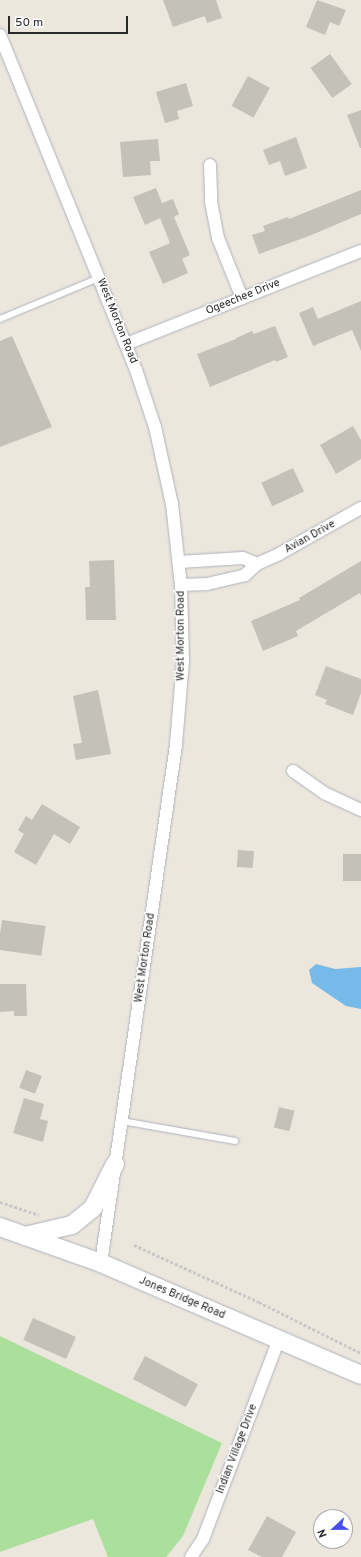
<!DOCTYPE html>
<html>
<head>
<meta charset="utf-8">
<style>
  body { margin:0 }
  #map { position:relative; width:361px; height:1557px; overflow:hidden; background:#ebe7dd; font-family:Overpass,sans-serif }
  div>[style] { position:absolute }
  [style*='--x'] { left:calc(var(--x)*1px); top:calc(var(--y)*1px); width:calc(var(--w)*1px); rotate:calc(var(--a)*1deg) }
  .green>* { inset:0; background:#aadf9c }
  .water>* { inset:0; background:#75bae8 }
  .building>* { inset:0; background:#c4c1b8; transform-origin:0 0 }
  .path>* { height:2.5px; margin-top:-1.25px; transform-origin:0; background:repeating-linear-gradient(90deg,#c8c8c8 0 3px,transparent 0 5px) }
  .roads { filter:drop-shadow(0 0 1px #b0b1bd) drop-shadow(0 0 1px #b0b1bd) }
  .service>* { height:6px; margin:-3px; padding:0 3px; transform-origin:3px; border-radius:3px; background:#fff }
  .minor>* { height:12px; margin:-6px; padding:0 6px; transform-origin:6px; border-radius:6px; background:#fff }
  .secondary>* { height:18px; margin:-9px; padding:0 9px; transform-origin:9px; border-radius:9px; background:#fff }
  span { translate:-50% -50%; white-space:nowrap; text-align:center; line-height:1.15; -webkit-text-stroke:3px #fff; paint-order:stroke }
  .street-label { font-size:11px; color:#2a2a2a }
  .north { position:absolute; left:313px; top:1509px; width:40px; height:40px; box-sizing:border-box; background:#fff; border:1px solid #aaa; border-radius:50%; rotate:248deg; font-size:11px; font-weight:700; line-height:16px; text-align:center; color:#2a2a2a }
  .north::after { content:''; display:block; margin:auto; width:14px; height:18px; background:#454ef0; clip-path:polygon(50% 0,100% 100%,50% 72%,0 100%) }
  .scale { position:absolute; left:8px; top:16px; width:120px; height:18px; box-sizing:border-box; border:2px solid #2a2a2a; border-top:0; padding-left:5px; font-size:12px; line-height:14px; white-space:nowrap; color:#2a2a2a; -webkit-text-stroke:3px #fff; paint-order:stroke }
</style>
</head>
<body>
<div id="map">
  <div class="green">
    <i style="clip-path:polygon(0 1336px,222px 1443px,183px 1536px,166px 1557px,108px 1557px,93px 1519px,0 1552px)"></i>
  </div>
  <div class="water">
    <i style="clip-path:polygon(316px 964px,335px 969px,361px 967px,361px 1009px,346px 1006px,312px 983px,309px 970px)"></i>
  </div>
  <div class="building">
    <i style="clip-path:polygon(163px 0,216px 0,222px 18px,207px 23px,205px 16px,173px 27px)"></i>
    <i style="clip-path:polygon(317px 0,346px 10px,339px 26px,330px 22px,325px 35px,306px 27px)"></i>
    <i style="left:330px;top:54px;width:37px;height:24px;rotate:54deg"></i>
    <i style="left:248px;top:76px;width:25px;height:34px;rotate:29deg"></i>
    <i style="clip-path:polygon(186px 83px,193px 106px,177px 111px,179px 119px,165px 123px,156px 92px)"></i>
    <i style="clip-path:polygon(361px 110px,361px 148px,360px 148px,347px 115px)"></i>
    <i style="clip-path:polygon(296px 137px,307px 168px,285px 176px,280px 161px,269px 165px,263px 150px)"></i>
    <i style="clip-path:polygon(158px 139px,160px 161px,150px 161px,151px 175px,123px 177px,120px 142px)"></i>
    <i style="clip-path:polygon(156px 188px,162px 203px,173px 199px,179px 214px,174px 217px,190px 255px,182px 259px,188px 273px,163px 284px,149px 252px,170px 243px,160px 218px,145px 225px,133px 197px)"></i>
    <i style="clip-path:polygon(361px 190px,361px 214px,309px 236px,259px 254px,252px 235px,265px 231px,263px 226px,288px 217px,289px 219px)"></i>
    <i style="clip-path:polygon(361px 301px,361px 351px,352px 330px,313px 346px,299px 313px,313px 307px,318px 319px)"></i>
    <i style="clip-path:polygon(275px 326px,288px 357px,276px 362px,275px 360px,210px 387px,197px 354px,236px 339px,236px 338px,252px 331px,254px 334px)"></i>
    <i style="clip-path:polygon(12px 336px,52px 427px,0 447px,0 341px)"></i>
    <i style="clip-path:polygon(353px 426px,361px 440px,361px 459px,336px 474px,320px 445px)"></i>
    <i style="left:293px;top:468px;width:26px;height:35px;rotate:65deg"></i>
    <i style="clip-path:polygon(114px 560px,116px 620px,86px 620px,85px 587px,90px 587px,89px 561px)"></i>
    <i style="clip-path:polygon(361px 561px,361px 596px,360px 593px,296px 631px,298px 636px,263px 651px,251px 621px,300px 600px,299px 598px)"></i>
    <i style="clip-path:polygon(326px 666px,361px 679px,361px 693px,353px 715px,325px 704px,327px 700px,315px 695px)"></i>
    <i style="clip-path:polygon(98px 690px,111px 754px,76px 760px,73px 744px,82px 743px,73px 696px)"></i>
    <i style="clip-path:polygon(42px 804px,80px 827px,70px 844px,54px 834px,36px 865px,14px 852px,24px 834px,18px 830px,26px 816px,32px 820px)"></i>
    <i style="left:238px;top:850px;width:16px;height:17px;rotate:4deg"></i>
    <i style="left:343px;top:854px;width:18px;height:27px"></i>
    <i style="left:2px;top:920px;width:44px;height:30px;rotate:8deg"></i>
    <i style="clip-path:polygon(0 984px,26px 984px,27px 1016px,14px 1016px,14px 1011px,0 1012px)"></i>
    <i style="left:26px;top:1070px;width:17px;height:19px;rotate:21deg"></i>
    <i style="clip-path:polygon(24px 1098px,44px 1104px,40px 1119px,48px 1121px,43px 1142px,13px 1133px)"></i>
    <i style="left:279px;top:1107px;width:16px;height:21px;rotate:14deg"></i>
    <i style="left:33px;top:1318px;width:47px;height:24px;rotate:24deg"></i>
    <i style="left:145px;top:1356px;width:60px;height:26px;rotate:28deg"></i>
    <i style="clip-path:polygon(267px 1516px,296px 1532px,282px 1557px,262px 1557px,248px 1550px)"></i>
  </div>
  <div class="path">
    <i style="--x:0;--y:1202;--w:41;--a:18.4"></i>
    <i style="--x:134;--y:1245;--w:137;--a:24.5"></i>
    <i style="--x:259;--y:1302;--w:114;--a:26.6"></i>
  </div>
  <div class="roads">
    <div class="service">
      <i style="--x:0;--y:319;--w:107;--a:-22.5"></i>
      <i style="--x:122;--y:1121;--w:115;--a:10"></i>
    </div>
    <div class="minor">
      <i style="--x:0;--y:35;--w:362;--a:67.9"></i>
      <i style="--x:136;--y:370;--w:60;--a:71.6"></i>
      <i style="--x:155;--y:427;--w:79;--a:77.6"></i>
      <i style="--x:172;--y:504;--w:81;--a:83.7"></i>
      <i style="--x:181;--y:585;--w:76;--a:88.5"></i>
      <i style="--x:183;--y:661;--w:84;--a:94.8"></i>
      <i style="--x:176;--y:745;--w:523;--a:98.24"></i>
      <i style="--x:210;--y:165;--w:37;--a:88"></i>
      <i style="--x:211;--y:202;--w:37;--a:79"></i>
      <i style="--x:218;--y:238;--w:65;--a:68.2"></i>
      <i style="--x:126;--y:344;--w:253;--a:-21.6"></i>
      <i style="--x:179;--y:562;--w:64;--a:-3.6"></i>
      <i style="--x:243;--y:558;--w:15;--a:23"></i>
      <i style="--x:181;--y:585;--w:26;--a:-2"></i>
      <i style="--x:207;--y:584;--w:39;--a:-13"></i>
      <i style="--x:245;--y:575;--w:16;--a:-43"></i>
      <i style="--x:257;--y:564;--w:24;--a:-24"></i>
      <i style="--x:279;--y:554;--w:94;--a:-29.3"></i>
      <i style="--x:293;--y:771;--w:38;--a:35"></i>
      <i style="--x:324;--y:793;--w:41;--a:24.7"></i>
      <i style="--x:191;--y:1557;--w:22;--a:-56"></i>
      <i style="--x:203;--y:1539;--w:214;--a:-69.2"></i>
    </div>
    <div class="secondary">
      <i style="--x:0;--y:1227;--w:107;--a:19.6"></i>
      <i style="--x:101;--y:1263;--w:283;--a:23.3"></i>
      <i style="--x:25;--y:1236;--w:48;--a:-13.2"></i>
      <i style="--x:72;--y:1225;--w:27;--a:-39"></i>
      <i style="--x:93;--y:1208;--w:49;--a:-63.4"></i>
    </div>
  </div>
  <div class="street-label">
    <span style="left:243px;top:297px;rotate:-22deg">Ogeechee Drive</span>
    <span style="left:117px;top:321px;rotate:68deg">West Morton Road</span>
    <span style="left:310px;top:537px;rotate:-29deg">Avian Drive</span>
    <span style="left:181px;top:636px;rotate:-90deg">West Morton Road</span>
    <span style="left:145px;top:958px;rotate:-82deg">West Morton Road</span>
    <span style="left:182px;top:1298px;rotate:23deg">Jones Bridge Road</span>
    <span style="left:237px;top:1449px;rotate:-69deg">Indian Village Drive</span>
  </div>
  <div class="north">N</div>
  <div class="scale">50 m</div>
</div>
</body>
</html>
